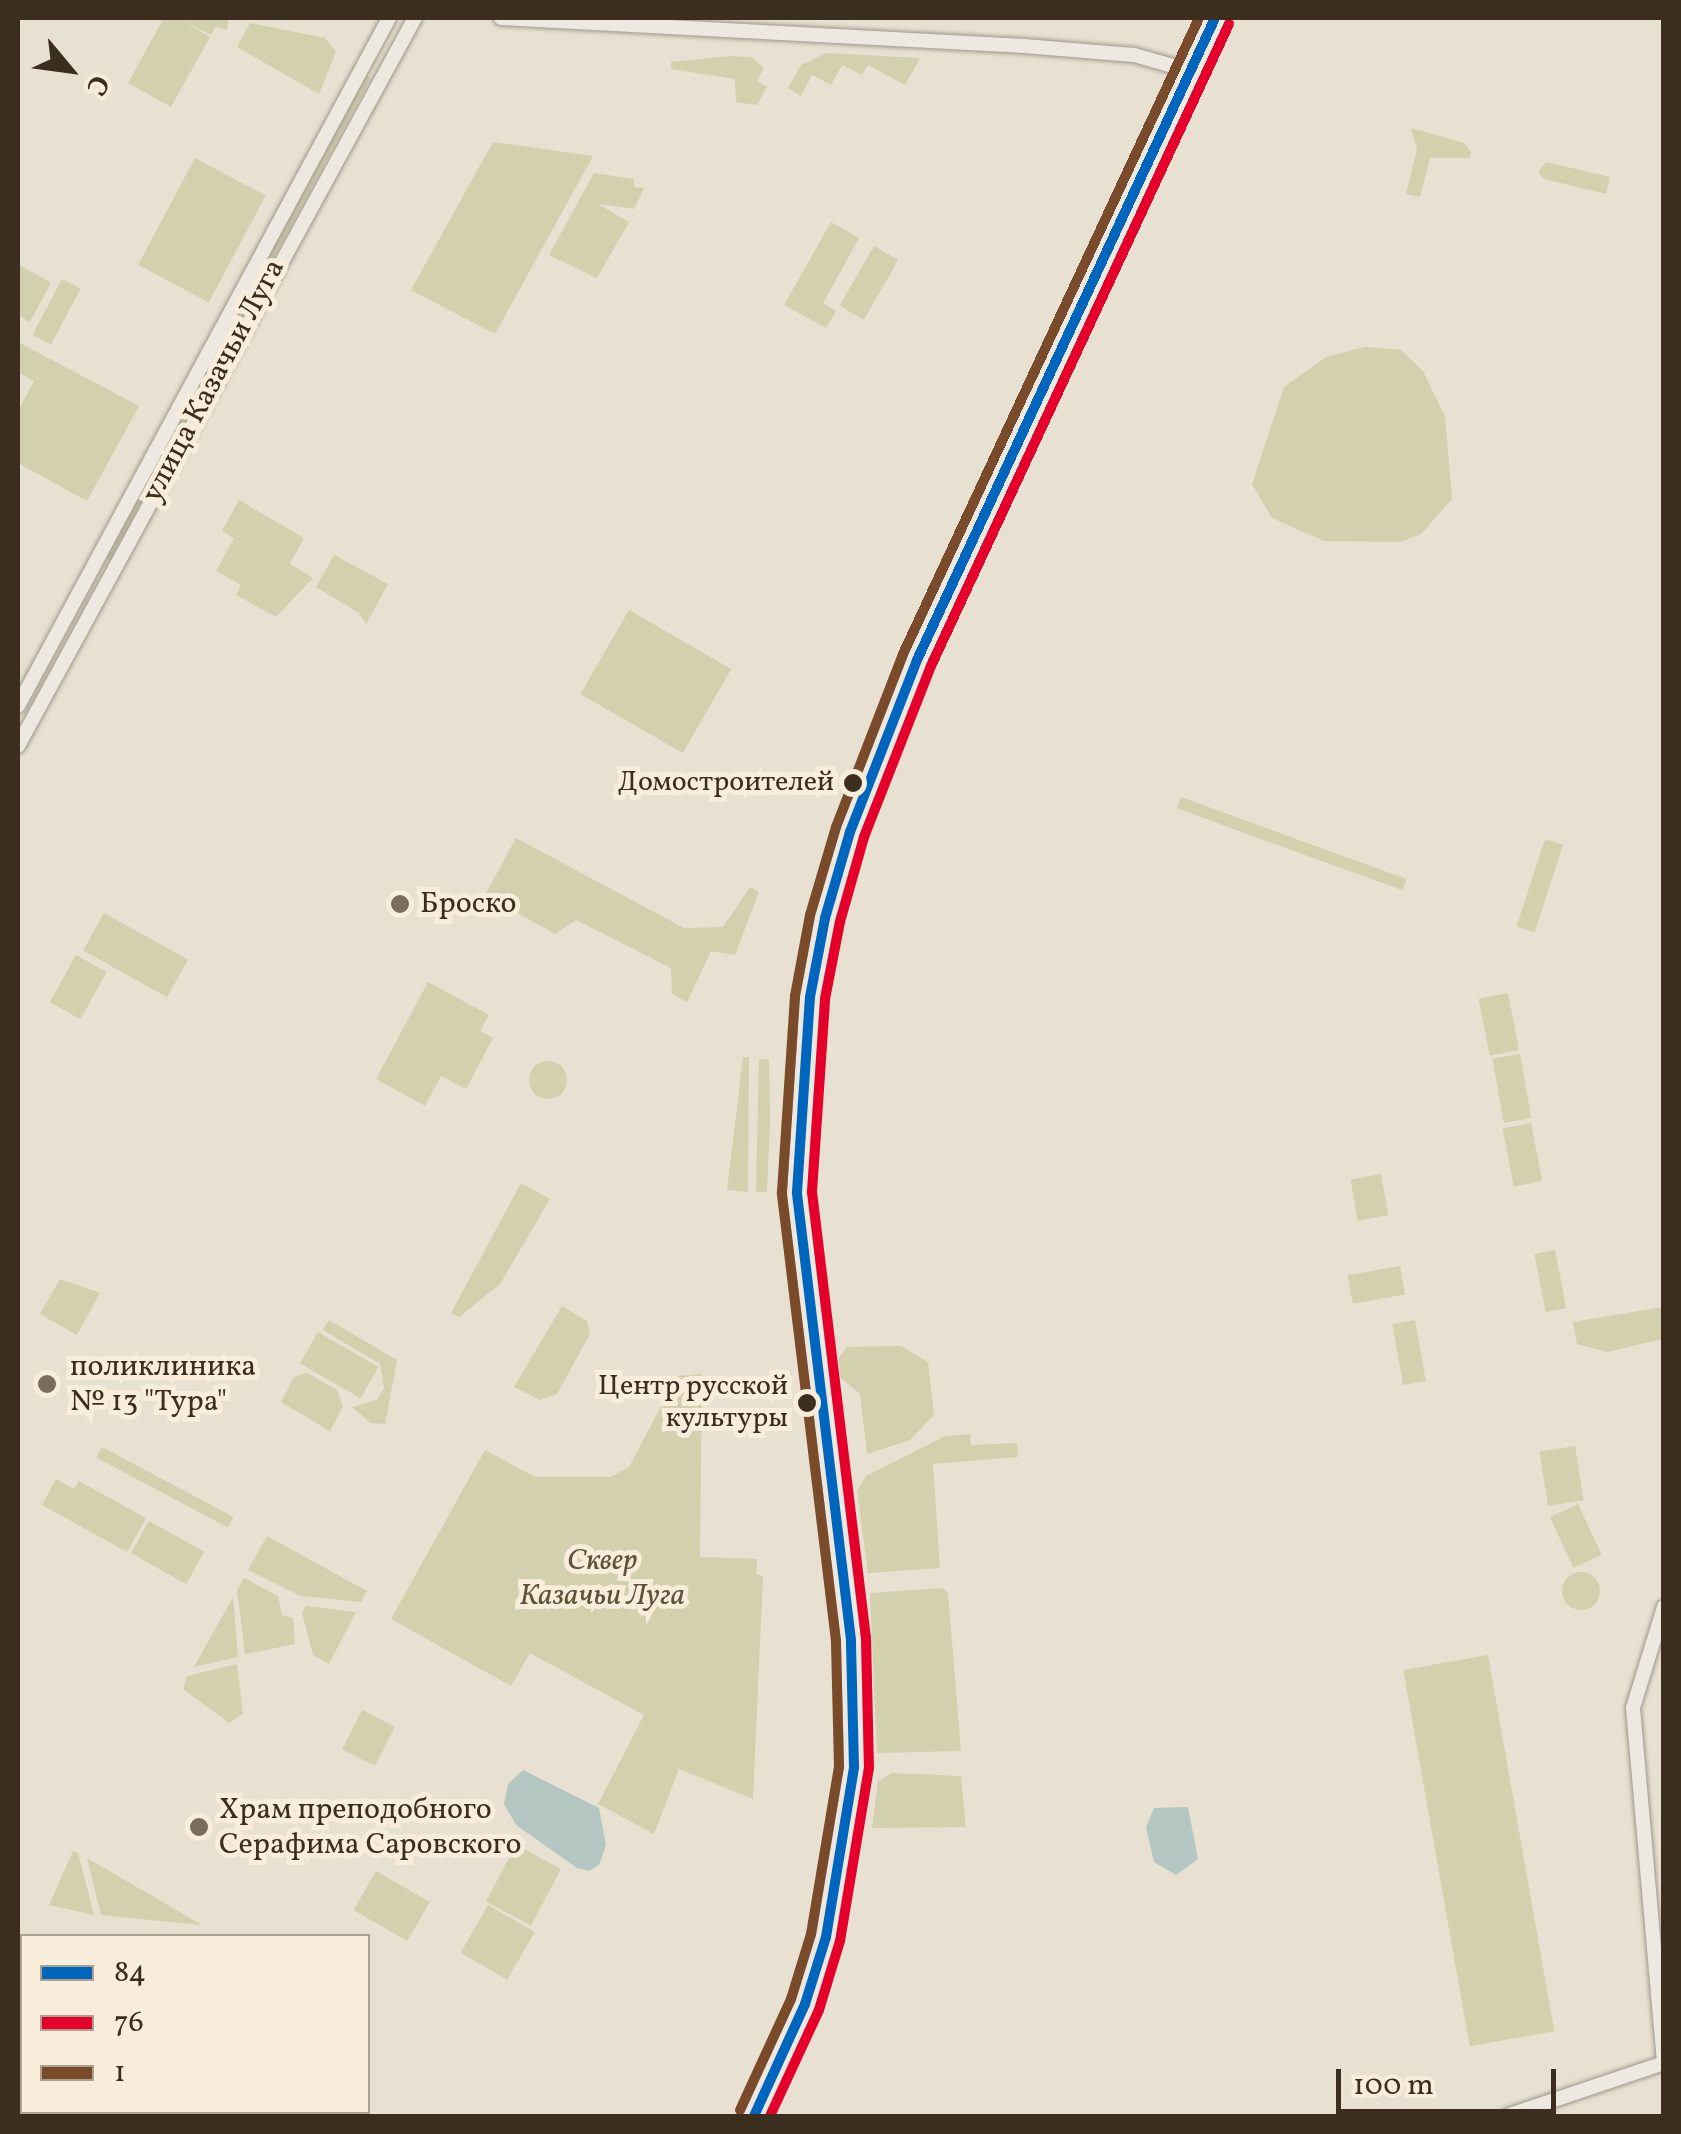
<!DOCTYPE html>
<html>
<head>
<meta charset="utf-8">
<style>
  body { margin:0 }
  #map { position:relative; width:1681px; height:2134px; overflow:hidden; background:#e8e0d0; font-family:Vollkorn,serif }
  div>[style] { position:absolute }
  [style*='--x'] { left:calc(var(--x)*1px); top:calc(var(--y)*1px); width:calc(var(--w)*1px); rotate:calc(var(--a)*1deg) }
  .green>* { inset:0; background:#d2d0ad; transform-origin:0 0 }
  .round { border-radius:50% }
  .water>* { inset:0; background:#b5c7c3 }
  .roads { filter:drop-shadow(0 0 2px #9d968b) drop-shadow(0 0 2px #9d968b) }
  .minor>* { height:14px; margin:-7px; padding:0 7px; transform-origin:7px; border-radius:7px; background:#ede8e0 }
  .secondary>* { height:20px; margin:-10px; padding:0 10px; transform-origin:10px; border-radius:10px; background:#ede8e0 }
  .bus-1>* { height:10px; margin:-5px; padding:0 5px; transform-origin:5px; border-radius:5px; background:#0065bd }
  .bus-2>* { height:10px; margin:-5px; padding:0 5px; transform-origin:5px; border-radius:5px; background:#e4002b }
  .bus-3>* { height:10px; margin:-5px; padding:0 5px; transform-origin:5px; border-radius:5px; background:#7a4b2a }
  .dots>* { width:28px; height:28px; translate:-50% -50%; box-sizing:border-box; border:5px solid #f7edda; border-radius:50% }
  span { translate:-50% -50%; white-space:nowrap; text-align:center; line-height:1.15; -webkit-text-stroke:10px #f7edda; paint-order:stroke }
  .bus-label { font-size:28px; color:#3c2e1e }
  .right { translate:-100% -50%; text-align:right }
  .street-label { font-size:30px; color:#3c2e1e }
  .poi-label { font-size:30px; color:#3c2e1e }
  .left { translate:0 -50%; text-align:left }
  .park-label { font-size:30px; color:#5d533b; font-style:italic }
  .frame { position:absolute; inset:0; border:20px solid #3c2e1e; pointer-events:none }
  .legend { position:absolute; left:20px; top:1934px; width:350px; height:180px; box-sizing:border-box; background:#f7edda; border:2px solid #aca18f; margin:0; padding:12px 18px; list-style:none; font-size:30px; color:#3c2e1e }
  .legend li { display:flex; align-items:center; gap:20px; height:50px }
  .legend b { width:50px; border:2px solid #aca18f }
  .north { position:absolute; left:20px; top:20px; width:100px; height:100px; -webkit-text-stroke:8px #f7edda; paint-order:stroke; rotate:119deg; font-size:28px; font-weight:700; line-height:40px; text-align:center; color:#3c2e1e }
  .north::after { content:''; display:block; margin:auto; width:35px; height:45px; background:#3c2e1e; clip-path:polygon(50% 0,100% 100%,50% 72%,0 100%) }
  .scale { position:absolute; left:1336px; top:2069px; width:220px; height:45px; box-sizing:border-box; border:5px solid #3c2e1e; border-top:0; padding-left:12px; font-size:30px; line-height:35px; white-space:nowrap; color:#3c2e1e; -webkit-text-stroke:8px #f7edda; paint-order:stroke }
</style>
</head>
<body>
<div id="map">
  <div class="green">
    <i style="clip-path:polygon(164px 18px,228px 19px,227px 30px,215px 27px,211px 35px,181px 20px,210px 37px,171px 107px,128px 83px)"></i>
    <i style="clip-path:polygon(250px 23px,325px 38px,336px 52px,319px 94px,237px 47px)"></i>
    <i style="clip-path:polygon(826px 53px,920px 58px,905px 85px,868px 65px,862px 75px,842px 65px,831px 85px,812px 75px,801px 96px,788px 88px,801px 65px)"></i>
    <i style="clip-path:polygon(730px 56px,751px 57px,764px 68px,757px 81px,767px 87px,757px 105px,736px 102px,735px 79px,671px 69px,671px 62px)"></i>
    <i style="clip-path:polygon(366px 75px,371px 78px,110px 561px,106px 558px)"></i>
    <i style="clip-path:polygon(1411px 128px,1464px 143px,1471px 152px,1469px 158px,1430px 158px,1420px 197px,1406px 194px,1417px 149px)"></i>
    <i style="clip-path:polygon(493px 142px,593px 156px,495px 334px,411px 290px)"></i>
    <i style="left:195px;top:158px;width:80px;height:121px;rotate:28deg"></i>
    <i style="clip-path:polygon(1546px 162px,1610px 177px,1606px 194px,1544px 179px,1538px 172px)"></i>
    <i style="clip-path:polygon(594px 173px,634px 179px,634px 187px,644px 188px,634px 209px,598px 204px,629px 222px,597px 278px,549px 255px)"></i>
    <i style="clip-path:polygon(831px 222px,859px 238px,823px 303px,836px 311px,826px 328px,784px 305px)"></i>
    <i style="left:874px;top:246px;width:28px;height:69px;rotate:30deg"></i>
    <i style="clip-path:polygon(18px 264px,51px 283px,30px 322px,18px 315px)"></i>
    <i style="left:62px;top:279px;width:21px;height:63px;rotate:28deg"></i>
    <i style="clip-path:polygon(18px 342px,139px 406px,87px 501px,18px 463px,18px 411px,34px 381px,18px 372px)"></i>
    <i style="clip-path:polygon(1365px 347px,1401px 350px,1423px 371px,1445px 416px,1452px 499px,1421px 534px,1400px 542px,1324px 541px,1272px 518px,1252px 484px,1284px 387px,1326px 357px)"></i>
    <i style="clip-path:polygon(239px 500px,304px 538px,290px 564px,313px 578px,276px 617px,236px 595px,241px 585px,216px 571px,234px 538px,222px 531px)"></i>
    <i style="clip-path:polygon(334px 555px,388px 584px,366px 624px,359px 613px,316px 587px)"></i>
    <i style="left:629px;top:610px;width:118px;height:97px;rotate:30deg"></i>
    <i style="left:1181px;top:797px;width:240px;height:12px;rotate:20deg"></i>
    <i style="clip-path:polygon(516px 838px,684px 928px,723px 927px,750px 887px,759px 892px,735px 955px,711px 951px,687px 1002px,672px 994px,671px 968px,576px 920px,555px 934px,485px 895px)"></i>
    <i style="left:1545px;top:839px;width:19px;height:92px;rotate:18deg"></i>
    <i style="left:104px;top:913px;width:96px;height:43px;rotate:29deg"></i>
    <i style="left:76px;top:955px;width:35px;height:54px;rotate:29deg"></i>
    <i style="clip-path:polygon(428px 982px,489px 1015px,480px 1031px,493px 1038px,466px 1089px,441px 1076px,425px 1106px,376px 1079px)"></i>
    <i style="left:1508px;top:993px;width:58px;height:30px;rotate:79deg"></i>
    <i style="left:1520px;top:1054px;width:65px;height:28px;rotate:80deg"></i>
    <i style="clip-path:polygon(743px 1057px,749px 1057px,748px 1192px,727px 1190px)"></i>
    <i style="clip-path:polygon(759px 1059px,769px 1060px,770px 1120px,767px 1192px,756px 1192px)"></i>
    <i class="round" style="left:529px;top:1061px;width:38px;height:38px"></i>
    <i style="left:1531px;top:1123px;width:59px;height:29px;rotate:79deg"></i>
    <i style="left:1381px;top:1174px;width:42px;height:31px;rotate:80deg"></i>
    <i style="clip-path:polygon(521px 1183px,550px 1199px,500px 1284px,459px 1317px,451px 1313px)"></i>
    <i style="left:1555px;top:1250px;width:59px;height:21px;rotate:79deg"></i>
    <i style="left:1400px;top:1266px;width:29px;height:53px;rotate:80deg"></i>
    <i style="clip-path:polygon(60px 1279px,100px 1293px,77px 1335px,40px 1314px)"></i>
    <i style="clip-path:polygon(562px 1306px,587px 1321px,590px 1334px,557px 1394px,540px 1400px,514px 1387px)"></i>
    <i style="clip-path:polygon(1663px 1307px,1663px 1339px,1607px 1352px,1577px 1344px,1573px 1322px)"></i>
    <i style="clip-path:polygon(329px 1320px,397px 1360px,385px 1424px,371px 1423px,352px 1407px,377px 1400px,384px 1388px,380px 1364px,323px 1330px)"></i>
    <i style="left:1415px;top:1320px;width:62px;height:23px;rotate:80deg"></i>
    <i style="left:318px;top:1332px;width:70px;height:36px;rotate:30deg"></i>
    <i style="clip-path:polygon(901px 1346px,928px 1362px,934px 1415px,910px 1440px,867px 1454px,860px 1394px,841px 1378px,838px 1359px,847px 1347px)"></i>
    <i style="clip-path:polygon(307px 1373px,337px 1390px,343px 1407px,330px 1431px,281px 1402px,294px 1377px)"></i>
    <i style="clip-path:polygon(702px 1374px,700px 1557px,757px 1559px,756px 1574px,763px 1576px,753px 1799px,679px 1769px,654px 1834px,598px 1804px,644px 1715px,530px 1653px,511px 1686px,391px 1619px,485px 1450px,535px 1477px,610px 1477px,629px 1467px,677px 1376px)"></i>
    <i style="clip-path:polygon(970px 1434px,971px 1445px,1017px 1443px,1018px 1457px,933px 1464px,940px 1568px,868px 1573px,857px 1491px,866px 1476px,945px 1436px)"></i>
    <i style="left:1575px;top:1446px;width:55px;height:36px;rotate:81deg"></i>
    <i style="left:102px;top:1447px;width:149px;height:12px;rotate:28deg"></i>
    <i style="clip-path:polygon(56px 1479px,74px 1489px,79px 1481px,146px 1518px,127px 1552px,42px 1505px)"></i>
    <i style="left:1578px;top:1504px;width:56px;height:31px;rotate:65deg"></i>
    <i style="left:149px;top:1521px;width:63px;height:37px;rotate:29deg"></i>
    <i style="clip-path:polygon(267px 1536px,367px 1591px,361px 1602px,301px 1596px,248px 1570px)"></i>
    <i class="round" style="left:1562px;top:1572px;width:38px;height:38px"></i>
    <i style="clip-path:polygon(244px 1578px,278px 1596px,282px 1615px,293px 1618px,295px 1644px,245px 1654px,237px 1590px)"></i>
    <i style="clip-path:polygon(942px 1588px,948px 1593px,961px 1751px,877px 1753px,870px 1593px)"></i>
    <i style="clip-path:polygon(233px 1597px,238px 1657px,194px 1667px)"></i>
    <i style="clip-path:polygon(306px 1606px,356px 1612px,329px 1664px,313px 1655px,302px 1613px)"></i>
    <i style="left:1488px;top:1655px;width:382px;height:86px;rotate:80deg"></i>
    <i style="clip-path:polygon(237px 1664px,243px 1714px,229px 1723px,183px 1689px,187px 1676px)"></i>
    <i style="left:362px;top:1710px;width:37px;height:44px;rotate:27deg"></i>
    <i style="clip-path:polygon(892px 1773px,961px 1776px,966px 1827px,872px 1828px,878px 1781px)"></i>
    <i style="left:516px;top:1845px;width:51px;height:64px;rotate:28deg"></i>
    <i style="clip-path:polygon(73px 1851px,78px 1853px,94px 1915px,49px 1905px)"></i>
    <i style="clip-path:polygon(87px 1858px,202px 1925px,101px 1915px)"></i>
    <i style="left:376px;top:1871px;width:62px;height:45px;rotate:30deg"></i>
    <i style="left:488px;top:1905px;width:54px;height:55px;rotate:30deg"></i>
  </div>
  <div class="water">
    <i style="clip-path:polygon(523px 1770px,599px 1808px,606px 1845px,599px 1865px,589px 1871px,577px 1868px,516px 1825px,504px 1804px,508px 1784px)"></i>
    <i style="clip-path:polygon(1188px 1807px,1198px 1859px,1176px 1875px,1154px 1862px,1146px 1827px,1154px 1808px)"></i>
  </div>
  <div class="roads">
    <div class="minor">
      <i style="--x:501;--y:18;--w:524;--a:3.06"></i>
      <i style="--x:1024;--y:46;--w:110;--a:4.7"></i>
      <i style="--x:1134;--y:55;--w:58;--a:15.9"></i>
      <i style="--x:18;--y:706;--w:782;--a:-61.66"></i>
      <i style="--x:18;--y:746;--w:829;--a:-61.4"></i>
      <i style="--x:1664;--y:1607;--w:106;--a:107.1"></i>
      <i style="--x:1633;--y:1708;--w:355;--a:85"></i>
      <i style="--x:1507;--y:2116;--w:166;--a:-18.7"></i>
    </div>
    <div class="secondary">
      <i style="--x:18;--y:1971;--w:5;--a:37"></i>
      <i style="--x:18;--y:1991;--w:4;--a:27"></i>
      <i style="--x:240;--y:2112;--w:11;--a:22"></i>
      <i style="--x:280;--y:2112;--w:10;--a:24"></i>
      <i style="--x:754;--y:2116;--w:123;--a:-65.5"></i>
      <i style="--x:805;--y:2004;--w:70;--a:-72.6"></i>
      <i style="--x:826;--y:1937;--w:172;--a:-80.6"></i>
      <i style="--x:854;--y:1767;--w:127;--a:-91.4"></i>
      <i style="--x:851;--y:1640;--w:451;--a:-96.9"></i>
      <i style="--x:797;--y:1192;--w:195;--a:-86.2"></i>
      <i style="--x:810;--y:997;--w:80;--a:-79.2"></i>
      <i style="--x:825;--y:918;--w:90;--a:-73.8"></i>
      <i style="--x:850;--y:832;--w:185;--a:-68.7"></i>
      <i style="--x:917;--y:660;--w:708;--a:-65.1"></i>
    </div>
  </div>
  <div class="bus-1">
    <i style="--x:754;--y:2116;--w:123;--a:-65.5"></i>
    <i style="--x:805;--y:2004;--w:70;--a:-72.6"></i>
    <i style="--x:826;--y:1937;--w:172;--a:-80.6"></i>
    <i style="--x:854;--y:1767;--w:127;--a:-91.4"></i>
    <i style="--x:851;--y:1640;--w:451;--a:-96.9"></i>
    <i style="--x:797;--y:1192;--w:195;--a:-86.2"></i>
    <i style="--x:810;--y:997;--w:80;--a:-79.2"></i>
    <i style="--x:825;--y:918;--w:90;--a:-73.8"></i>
    <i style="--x:850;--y:832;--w:185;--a:-68.7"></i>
    <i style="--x:917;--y:660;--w:708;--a:-65.1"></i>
  </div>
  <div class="bus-2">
    <i style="--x:770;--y:2116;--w:117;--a:-65.2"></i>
    <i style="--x:819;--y:2010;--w:72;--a:-73.1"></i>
    <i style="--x:840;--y:1941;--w:175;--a:-80.5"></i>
    <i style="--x:869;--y:1768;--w:130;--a:-91.3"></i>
    <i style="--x:866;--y:1638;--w:449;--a:-96.9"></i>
    <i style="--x:812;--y:1192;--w:193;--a:-86.1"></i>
    <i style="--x:825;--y:999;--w:78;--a:-79"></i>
    <i style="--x:840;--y:922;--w:88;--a:-74.2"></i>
    <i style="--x:864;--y:837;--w:184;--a:-68.6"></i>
    <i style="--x:931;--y:666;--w:708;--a:-65.1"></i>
  </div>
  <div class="bus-3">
    <i style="--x:740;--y:2110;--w:122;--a:-65.3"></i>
    <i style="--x:791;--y:1999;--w:68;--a:-72.9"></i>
    <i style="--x:811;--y:1934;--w:170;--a:-80.5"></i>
    <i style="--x:839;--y:1766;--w:125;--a:-91.4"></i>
    <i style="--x:836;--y:1641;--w:452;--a:-96.9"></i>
    <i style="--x:782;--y:1192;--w:196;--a:-86.2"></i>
    <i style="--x:795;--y:996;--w:82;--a:-79.5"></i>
    <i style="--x:810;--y:915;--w:92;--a:-73.5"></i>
    <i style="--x:836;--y:827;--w:186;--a:-68.8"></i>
    <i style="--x:903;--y:654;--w:702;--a:-65.04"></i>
  </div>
  <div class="dots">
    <i style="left:853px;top:783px;background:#3c2e1e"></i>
    <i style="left:400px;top:904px;background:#786c5c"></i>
    <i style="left:47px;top:1384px;background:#786c5c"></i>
    <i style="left:807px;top:1403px;background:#3c2e1e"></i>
    <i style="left:199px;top:1827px;background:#786c5c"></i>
  </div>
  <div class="bus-label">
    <span class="right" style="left:834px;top:783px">Домостроителей</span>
    <span class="right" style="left:788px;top:1403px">Центр русской<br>культуры</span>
  </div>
  <div class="street-label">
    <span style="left:214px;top:381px;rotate:-62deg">улица Казачьи Луга</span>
  </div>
  <div class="poi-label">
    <span class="left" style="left:420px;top:904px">Броско</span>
    <span class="left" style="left:70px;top:1384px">поликлиника<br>№ 13 "Тура"</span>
    <span class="left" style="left:219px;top:1827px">Храм преподобного<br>Серафима Саровского</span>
  </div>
  <div class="park-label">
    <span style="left:602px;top:1578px">Сквер<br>Казачьи Луга</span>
  </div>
  <div class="frame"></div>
  <ul class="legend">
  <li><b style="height:12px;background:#0065bd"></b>84</li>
  <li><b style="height:12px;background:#e4002b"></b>76</li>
  <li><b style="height:12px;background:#7a4b2a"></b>1</li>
  </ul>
  <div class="north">С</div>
  <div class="scale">100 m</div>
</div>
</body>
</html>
